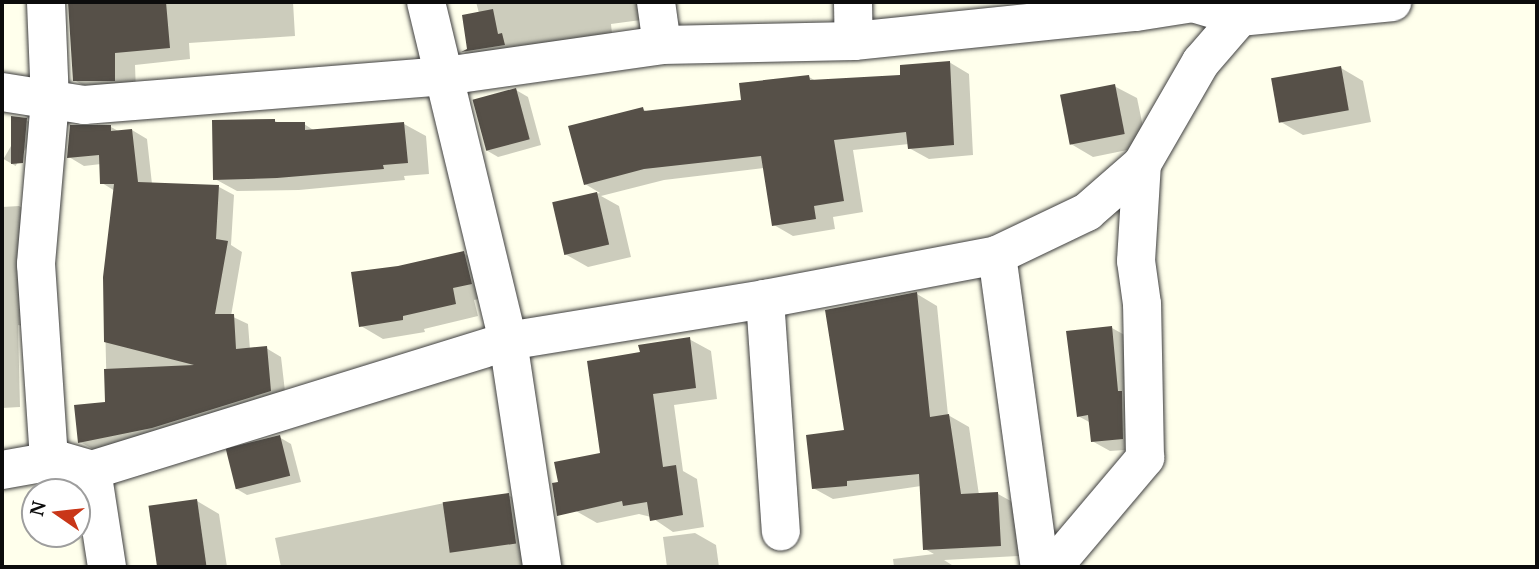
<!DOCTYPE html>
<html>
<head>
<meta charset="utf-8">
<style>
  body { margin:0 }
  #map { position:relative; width:1539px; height:569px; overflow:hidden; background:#ffffec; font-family:"PT Serif",serif }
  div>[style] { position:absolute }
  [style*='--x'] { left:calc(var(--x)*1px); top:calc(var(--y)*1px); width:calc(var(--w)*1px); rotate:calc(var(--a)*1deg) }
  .shadow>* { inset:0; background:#0003; transform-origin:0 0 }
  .building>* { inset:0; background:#565048; transform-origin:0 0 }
  .roads { filter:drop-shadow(0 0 2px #3f3f3f) drop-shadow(0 0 2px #3f3f3f) }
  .minor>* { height:38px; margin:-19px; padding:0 19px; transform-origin:19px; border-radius:19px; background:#fff }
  span { translate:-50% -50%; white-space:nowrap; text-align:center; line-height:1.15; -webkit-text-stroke:7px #fff; paint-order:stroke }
  .frame { position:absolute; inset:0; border:4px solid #0c0c0c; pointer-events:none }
  .north { position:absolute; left:21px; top:478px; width:70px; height:70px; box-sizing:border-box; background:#fff; border:2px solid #9e9e9e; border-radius:50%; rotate:284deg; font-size:19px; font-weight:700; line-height:28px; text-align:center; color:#0c0c0c }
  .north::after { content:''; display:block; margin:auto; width:24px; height:32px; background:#c93618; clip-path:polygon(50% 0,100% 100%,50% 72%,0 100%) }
</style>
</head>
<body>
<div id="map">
  <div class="shadow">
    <i style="clip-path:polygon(70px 2px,293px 2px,295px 36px,189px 43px,190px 59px,135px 65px,136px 92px,95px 92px,74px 80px)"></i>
    <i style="clip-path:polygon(476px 2px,638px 2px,641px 20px,611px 24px,613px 43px,482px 62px,464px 52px,469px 50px,479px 13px)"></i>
    <i style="clip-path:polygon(949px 62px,969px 74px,973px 155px,929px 159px,909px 148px,909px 144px,853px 150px,863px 212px,833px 217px,835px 229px,793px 236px,774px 225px,765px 168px,664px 180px,601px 196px,619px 206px,631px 257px,588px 267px,565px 254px,554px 203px,600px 193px,585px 184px,643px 109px,649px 113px,743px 102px,809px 77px,816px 81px,902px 76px)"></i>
    <i style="clip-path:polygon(1341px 68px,1363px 81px,1371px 122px,1303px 135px,1281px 122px)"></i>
    <i style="clip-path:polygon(1114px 86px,1137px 98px,1147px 146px,1093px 157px,1071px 144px)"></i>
    <i style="clip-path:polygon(516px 90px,528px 97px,541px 145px,498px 157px,486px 150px)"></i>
    <i style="left:26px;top:120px;width:14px;height:45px;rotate:30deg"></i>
    <i style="clip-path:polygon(275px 121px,281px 124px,304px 124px,315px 131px,404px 124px,426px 136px,429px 174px,404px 176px,405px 180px,299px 190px,237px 191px,215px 179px)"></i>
    <i style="clip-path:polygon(111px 127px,120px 132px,132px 130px,147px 139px,152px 184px,219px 187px,234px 195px,231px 245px,242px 252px,231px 316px,248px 324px,250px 350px,266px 348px,281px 357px,286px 400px,95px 450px,80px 442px,107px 404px,104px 277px,115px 191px,102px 183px,101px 164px,84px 166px,69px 157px)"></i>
    <i style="clip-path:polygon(19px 206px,36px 216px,32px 328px,18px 325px,20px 407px,2px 408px,2px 207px)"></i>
    <i style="clip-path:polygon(463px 253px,486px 266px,493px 296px,474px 300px,478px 316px,424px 329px,425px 332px,383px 339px,361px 326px,398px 268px)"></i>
    <i style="clip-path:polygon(917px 294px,937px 306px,948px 415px,969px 427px,979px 495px,998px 494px,1018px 505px,1020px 556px,944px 560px,955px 567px,894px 567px,893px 559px,934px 554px,925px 549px,921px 486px,833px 499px,813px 488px)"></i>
    <i style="clip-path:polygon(1112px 328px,1130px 338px,1140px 449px,1110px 451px,1092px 441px,1091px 423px,1078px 416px)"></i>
    <i style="clip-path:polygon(689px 339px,711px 351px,717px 399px,674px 405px,683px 471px,697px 479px,704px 527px,673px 532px,651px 517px,639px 514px,597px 523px,576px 511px,602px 455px,641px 354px)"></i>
    <i style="clip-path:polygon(279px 437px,291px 444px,301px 482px,247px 495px,235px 488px)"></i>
    <i style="clip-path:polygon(508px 495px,527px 505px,536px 567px,281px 567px,275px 538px,454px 501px,460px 505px)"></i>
    <i style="clip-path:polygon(197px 501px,219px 514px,227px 567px,159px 567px,151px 507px)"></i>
    <i style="clip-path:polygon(695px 533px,716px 545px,719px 567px,667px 567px,663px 537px)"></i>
    <i style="clip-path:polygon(1382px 566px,1385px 567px,1340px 567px)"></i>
  </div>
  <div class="building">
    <i style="clip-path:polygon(68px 2px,166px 2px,170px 48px,115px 53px,115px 81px,73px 81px)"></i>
    <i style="clip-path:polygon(493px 9px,498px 34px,502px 33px,505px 45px,461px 52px,467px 49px,462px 15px)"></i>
    <i style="clip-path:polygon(950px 61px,954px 145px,908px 149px,906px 132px,834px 140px,844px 201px,814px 206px,816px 219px,772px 226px,761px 156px,644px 169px,584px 185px,568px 126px,643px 107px,644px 111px,741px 100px,739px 83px,809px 75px,810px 80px,900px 75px,900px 65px)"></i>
    <i style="left:1341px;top:66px;width:45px;height:71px;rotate:80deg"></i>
    <i style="left:1115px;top:84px;width:51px;height:56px;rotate:79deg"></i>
    <i style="left:516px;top:88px;width:53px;height:45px;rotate:75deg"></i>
    <i style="clip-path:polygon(11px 116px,27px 118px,23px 163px,11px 164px)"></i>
    <i style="clip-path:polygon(275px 119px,275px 122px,305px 122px,305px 130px,404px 122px,408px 163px,383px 165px,384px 169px,277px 178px,213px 180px,212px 120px)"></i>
    <i style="clip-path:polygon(70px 125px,111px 125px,111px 131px,132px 129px,138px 182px,219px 185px,216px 239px,228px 241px,215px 314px,234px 314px,236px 349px,267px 346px,271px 391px,152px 428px,78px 443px,74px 405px,105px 402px,104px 369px,194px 365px,104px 342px,103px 277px,114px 184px,100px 184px,99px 155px,67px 158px)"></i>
    <i style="left:597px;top:192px;width:54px;height:46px;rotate:77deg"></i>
    <i style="clip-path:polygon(464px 251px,472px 284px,453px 288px,456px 304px,403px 316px,403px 320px,359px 327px,351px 272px,398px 266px)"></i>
    <i style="clip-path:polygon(917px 292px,930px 417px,949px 414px,961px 494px,998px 492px,1001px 546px,923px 550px,919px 474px,847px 481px,847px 486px,812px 489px,806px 435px,844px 430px,825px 310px)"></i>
    <i style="clip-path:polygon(1112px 326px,1118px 391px,1122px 391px,1123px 439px,1091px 442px,1088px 415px,1077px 417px,1066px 331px)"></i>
    <i style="clip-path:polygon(690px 337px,696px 388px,653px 394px,663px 467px,676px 465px,683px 515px,650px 521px,647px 502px,623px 506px,622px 501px,557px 516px,552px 483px,558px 482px,554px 462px,600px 453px,587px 361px,640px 352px,638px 345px)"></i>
    <i style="left:280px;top:435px;width:42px;height:56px;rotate:76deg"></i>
    <i style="left:509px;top:493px;width:51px;height:67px;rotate:82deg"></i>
    <i style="left:197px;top:499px;width:69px;height:49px;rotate:82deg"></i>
  </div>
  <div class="roads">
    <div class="minor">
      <i style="--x:46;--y:2;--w:98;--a:87.7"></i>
      <i style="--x:50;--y:100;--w:165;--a:94.9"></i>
      <i style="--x:36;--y:264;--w:198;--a:86.2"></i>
      <i style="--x:426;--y:2;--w:349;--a:76.4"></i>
      <i style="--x:508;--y:341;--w:229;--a:81.4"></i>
      <i style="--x:656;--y:2;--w:43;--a:82.1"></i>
      <i style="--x:853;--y:2;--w:39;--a:89"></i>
      <i style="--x:2;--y:92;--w:83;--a:9"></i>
      <i style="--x:84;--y:105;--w:362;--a:-4.6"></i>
      <i style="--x:445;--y:76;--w:219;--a:-8.1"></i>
      <i style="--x:662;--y:45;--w:192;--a:-1.2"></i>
      <i style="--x:854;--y:41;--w:283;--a:-5.9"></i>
      <i style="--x:1136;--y:12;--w:58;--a:-9"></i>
      <i style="--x:1193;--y:3;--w:49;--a:16.6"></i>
      <i style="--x:1240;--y:17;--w:22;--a:-18"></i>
      <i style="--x:997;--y:255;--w:315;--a:82.2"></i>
      <i style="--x:765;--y:299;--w:233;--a:86.1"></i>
      <i style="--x:2;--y:470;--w:57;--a:-10.1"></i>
      <i style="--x:58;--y:460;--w:35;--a:16"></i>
      <i style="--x:92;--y:470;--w:436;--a:-17.2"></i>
      <i style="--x:508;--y:341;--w:260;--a:-9.3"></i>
      <i style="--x:765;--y:299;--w:236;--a:-10.7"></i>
      <i style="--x:997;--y:255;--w:100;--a:-25.5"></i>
      <i style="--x:1087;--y:212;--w:73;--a:-41.1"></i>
      <i style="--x:1142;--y:164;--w:118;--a:-60"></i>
      <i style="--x:1201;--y:62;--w:60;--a:-49.1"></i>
      <i style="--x:1240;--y:17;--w:153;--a:-5.6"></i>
      <i style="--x:92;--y:470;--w:98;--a:81.2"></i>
      <i style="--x:1053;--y:567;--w:143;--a:-49.8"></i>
      <i style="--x:1145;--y:458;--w:154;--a:-91.1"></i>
      <i style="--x:1142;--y:304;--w:43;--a:-97.9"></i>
      <i style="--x:1136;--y:261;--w:97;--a:-86.5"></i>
    </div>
  </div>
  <div class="frame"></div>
  <div class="north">N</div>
</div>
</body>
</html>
